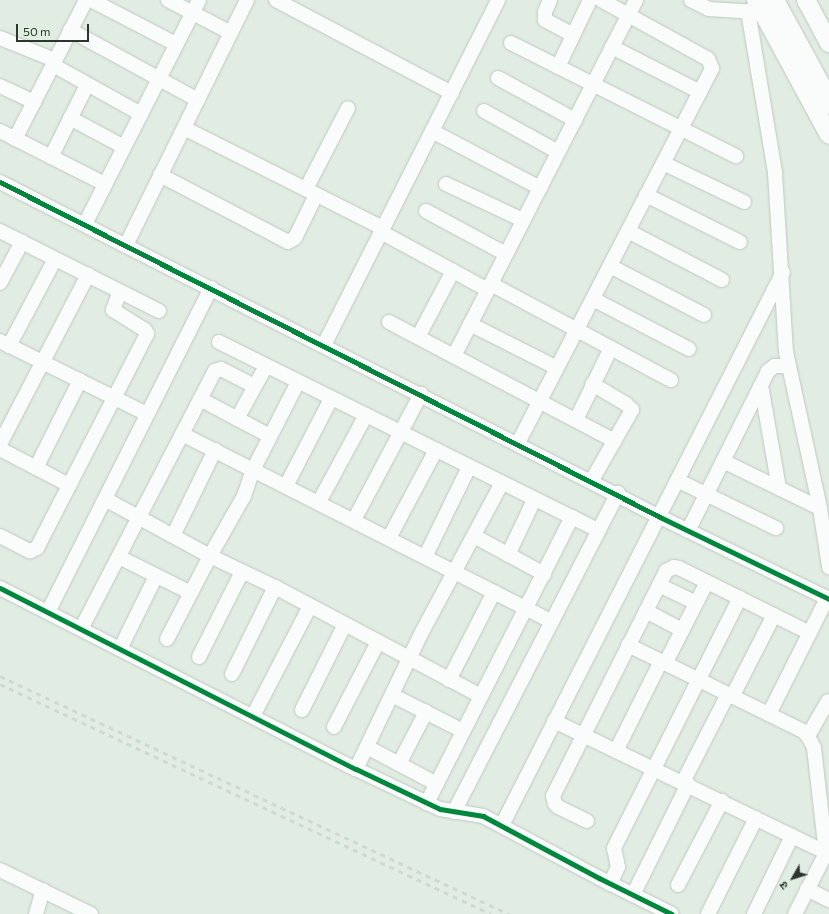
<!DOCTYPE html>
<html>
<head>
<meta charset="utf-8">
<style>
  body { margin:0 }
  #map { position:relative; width:829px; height:914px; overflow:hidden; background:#e1ece2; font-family:Commissioner,"Noto Sans Devanagari",sans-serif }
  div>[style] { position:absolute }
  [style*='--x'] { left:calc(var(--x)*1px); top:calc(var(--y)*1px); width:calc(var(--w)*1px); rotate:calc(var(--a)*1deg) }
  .roads { filter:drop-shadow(0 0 1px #bfc8c0) drop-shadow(0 0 1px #bfc8c0) }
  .minor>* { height:14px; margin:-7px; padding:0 7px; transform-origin:7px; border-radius:7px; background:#fafcfb }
  .major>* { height:18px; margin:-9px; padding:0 9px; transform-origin:9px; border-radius:9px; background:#fafcfb }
  .highway>* { height:21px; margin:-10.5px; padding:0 10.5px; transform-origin:10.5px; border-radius:10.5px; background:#fafcfb }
  .rail>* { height:3px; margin-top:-1.5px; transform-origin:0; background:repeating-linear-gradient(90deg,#d3d7d4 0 5px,transparent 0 10px) }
  .cycleway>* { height:5px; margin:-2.5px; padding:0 2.5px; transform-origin:2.5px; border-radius:2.5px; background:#00873e }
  span { translate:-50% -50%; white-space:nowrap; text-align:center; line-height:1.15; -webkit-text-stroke:3px #dcf1de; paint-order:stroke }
  .north { position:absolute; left:773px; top:858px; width:40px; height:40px; -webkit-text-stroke:3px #dcf1de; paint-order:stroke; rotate:231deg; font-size:11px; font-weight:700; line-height:16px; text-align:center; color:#2d352e }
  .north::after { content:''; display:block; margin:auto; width:14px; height:18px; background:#2d352e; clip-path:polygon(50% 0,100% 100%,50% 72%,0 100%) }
  .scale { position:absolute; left:16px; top:24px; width:73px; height:18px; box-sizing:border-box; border:2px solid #2d352e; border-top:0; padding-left:5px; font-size:12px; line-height:14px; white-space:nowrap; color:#2d352e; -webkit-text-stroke:3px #dcf1de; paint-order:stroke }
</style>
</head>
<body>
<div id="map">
  <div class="roads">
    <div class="minor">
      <i style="--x:91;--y:0;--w:96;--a:27.4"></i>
      <i style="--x:168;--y:0;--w:71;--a:27.6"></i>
      <i style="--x:276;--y:0;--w:199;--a:27.9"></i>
      <i style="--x:550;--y:0;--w:13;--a:113"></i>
      <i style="--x:545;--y:12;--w:8;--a:90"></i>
      <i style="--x:545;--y:20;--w:32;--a:28"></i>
      <i style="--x:691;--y:0;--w:20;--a:27"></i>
      <i style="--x:709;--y:9;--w:47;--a:3.7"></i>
      <i style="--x:748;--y:11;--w:164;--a:80.5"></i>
      <i style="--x:775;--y:173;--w:179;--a:86.5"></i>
      <i style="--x:786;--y:352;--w:160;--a:77.7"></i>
      <i style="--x:820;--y:508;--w:60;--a:81.3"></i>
      <i style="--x:70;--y:30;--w:146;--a:28.7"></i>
      <i style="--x:0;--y:38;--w:59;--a:21.8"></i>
      <i style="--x:511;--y:43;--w:252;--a:26.7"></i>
      <i style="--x:612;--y:47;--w:99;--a:27.1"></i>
      <i style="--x:53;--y:65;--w:101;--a:29.1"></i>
      <i style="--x:558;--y:67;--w:74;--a:-64.5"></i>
      <i style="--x:498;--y:78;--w:88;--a:28.6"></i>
      <i style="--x:0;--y:86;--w:38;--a:25"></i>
      <i style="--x:484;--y:111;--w:85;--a:29"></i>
      <i style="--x:70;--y:118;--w:61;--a:28.2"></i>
      <i style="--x:184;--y:128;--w:223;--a:26.7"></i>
      <i style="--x:0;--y:131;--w:118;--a:26.8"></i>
      <i style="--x:432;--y:131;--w:122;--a:27.8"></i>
      <i style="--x:15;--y:139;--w:156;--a:-62.9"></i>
      <i style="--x:51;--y:157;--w:80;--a:-63.4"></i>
      <i style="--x:663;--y:163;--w:90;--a:25.7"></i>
      <i style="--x:160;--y:175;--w:144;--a:27.6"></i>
      <i style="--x:288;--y:242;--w:8;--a:-30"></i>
      <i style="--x:295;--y:238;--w:48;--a:-64"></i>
      <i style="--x:0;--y:182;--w:740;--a:26.91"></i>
      <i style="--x:660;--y:517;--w:188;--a:25.9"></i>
      <i style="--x:446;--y:184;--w:85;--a:25.1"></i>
      <i style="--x:306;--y:189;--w:91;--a:-62.6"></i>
      <i style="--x:646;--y:195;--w:105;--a:26.6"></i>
      <i style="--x:426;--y:211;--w:91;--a:28.3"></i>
      <i style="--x:85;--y:224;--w:251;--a:-63"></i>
      <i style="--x:0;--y:231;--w:178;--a:26.7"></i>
      <i style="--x:628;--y:231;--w:106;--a:27.5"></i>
      <i style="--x:381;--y:232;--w:122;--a:28.5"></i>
      <i style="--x:126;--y:245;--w:273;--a:-63.7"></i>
      <i style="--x:610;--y:266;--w:106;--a:27.5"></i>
      <i style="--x:0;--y:283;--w:47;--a:-61.8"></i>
      <i style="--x:491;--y:284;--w:204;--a:28.1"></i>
      <i style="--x:593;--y:299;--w:108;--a:27.5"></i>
      <i style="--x:389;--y:322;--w:255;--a:27.8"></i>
      <i style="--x:470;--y:324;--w:97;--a:26.8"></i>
      <i style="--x:418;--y:337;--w:75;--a:-62.1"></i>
      <i style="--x:0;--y:341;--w:164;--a:26.4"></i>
      <i style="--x:219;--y:342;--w:394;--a:26.4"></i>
      <i style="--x:572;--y:517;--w:321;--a:116.9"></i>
      <i style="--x:324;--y:345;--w:386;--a:-63.2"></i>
      <i style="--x:9;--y:346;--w:98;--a:-62.1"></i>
      <i style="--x:454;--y:356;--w:400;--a:-62.9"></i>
      <i style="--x:761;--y:385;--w:105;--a:80.1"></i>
      <i style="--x:200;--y:399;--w:79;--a:27.9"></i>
      <i style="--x:237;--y:419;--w:60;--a:-61.3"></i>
      <i style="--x:576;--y:420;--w:80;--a:-64.1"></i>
      <i style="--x:182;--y:434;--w:80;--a:26.9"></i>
      <i style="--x:253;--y:470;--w:99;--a:-62.9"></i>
      <i style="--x:518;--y:443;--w:422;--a:-62.6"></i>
      <i style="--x:712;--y:68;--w:10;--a:-114"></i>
      <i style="--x:708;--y:59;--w:122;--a:-151.1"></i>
      <i style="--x:0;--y:444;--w:191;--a:-62.5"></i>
      <i style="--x:0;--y:449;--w:78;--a:27.6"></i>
      <i style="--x:723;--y:461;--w:108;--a:25.9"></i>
      <i style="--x:36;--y:468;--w:98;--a:-63.4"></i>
      <i style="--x:592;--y:480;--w:81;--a:-60.3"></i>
      <i style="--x:632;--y:410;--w:8;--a:-135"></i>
      <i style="--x:626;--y:404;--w:39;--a:-149"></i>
      <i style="--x:679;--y:481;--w:108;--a:25.9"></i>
      <i style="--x:286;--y:486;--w:98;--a:-62.7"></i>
      <i style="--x:105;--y:499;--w:119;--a:28.5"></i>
      <i style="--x:210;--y:556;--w:69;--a:-60.5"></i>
      <i style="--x:244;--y:496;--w:28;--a:-71"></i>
      <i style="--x:253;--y:470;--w:335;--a:26.9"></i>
      <i style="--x:319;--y:502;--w:99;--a:-61.6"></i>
      <i style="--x:572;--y:517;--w:30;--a:27"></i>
      <i style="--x:354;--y:520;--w:143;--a:-62"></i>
      <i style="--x:688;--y:531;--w:179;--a:-63.4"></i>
      <i style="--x:768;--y:371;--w:9;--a:-36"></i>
      <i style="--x:775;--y:366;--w:13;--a:0"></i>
      <i style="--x:0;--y:536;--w:34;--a:27"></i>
      <i style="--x:30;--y:551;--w:8;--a:-23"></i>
      <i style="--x:37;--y:548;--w:241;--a:-62.8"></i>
      <i style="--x:147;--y:334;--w:4;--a:-117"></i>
      <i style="--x:145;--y:330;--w:38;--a:-148"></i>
      <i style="--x:113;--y:310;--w:20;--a:-70"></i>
      <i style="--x:173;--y:536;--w:96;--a:-64"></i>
      <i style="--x:474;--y:536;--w:80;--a:28.5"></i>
      <i style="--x:389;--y:538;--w:100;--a:-61.9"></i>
      <i style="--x:508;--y:555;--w:61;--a:-64.7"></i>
      <i style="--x:119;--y:557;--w:80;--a:26.6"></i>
      <i style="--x:425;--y:557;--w:100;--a:-63.9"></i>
      <i style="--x:659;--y:585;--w:41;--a:25.9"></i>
      <i style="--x:0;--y:588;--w:399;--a:27"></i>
      <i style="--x:356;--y:769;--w:93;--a:25.5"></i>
      <i style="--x:440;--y:809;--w:44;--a:9.2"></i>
      <i style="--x:483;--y:816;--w:132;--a:28.1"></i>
      <i style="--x:599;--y:878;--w:81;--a:26.3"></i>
      <i style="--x:646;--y:611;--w:41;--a:27.8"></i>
      <i style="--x:48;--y:612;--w:363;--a:-63.3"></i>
      <i style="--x:81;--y:629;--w:291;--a:-62.6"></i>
      <i style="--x:215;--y:371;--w:6;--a:-18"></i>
      <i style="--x:221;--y:369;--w:38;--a:27"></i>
      <i style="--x:167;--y:639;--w:93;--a:-62.6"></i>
      <i style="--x:210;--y:556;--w:72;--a:25.5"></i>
      <i style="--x:275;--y:587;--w:233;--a:27.9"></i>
      <i style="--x:628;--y:645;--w:195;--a:26.2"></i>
      <i style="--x:803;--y:731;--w:7;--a:45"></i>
      <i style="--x:808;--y:736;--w:13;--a:63"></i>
      <i style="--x:814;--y:748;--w:106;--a:83.5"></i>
      <i style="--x:826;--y:853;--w:68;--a:116.9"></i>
      <i style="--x:120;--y:649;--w:81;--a:-63.7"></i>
      <i style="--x:199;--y:657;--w:95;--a:-63.2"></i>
      <i style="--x:665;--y:664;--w:92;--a:-62.9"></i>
      <i style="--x:232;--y:674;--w:97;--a:-63.7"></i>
      <i style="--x:449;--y:680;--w:99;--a:-62.9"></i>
      <i style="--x:392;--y:695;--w:80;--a:26.9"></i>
      <i style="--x:732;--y:697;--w:92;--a:-62.9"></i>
      <i style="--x:302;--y:710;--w:96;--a:-63.4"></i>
      <i style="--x:769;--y:714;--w:130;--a:-63.4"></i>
      <i style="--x:253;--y:716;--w:124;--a:-62.6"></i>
      <i style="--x:554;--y:721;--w:305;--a:25.8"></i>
      <i style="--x:334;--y:727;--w:96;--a:-62.6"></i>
      <i style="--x:808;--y:736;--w:40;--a:-60.3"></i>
      <i style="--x:367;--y:747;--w:79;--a:27.9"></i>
      <i style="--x:616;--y:751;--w:101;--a:-63.4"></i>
      <i style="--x:399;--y:764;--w:59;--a:-62.6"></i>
      <i style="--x:356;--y:769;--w:152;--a:-64.3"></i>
      <i style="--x:422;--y:632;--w:169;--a:-61.8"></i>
      <i style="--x:683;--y:782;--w:99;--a:-62.9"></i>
      <i style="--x:454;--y:812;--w:359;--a:-62.8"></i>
      <i style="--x:587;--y:821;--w:32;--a:-154"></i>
      <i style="--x:558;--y:807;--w:4;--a:-135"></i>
      <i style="--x:555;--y:804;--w:8;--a:-104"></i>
      <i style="--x:553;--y:796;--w:252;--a:-63.3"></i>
      <i style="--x:666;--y:571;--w:9;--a:-27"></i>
      <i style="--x:674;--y:567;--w:5;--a:11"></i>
      <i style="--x:679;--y:568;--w:146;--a:26.4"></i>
      <i style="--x:502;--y:825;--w:620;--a:-63.06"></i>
      <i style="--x:0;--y:870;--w:101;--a:25.8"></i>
      <i style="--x:610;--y:884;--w:19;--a:-65"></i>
      <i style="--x:618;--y:867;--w:19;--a:-102"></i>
      <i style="--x:614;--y:848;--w:280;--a:-63.3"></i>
      <i style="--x:678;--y:885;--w:95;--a:-62.4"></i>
      <i style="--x:807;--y:889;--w:25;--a:27"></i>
      <i style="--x:633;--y:895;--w:124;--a:-63.6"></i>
      <i style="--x:36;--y:914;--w:25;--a:-74"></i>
      <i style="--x:708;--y:914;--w:107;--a:-63.4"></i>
      <i style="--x:754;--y:914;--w:87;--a:-64"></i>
    </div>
    <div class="major">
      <i style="--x:756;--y:0;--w:153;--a:61.6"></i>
      <i style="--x:806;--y:0;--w:49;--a:61.9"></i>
    </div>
    <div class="highway">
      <i style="--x:773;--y:0;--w:117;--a:61.5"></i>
    </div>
  </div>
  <div class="rail">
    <i style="--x:0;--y:676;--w:562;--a:25.06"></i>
    <i style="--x:0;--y:684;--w:542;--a:25.1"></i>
  </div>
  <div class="cycleway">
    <i style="--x:0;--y:182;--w:740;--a:26.91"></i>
    <i style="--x:660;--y:517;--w:188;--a:25.9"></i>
    <i style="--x:0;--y:588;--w:399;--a:27"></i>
    <i style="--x:356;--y:769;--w:93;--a:25.5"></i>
    <i style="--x:440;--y:809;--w:44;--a:9.2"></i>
    <i style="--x:483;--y:816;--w:132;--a:28.1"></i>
    <i style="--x:599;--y:878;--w:81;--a:26.3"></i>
  </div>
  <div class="north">उ</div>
  <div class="scale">50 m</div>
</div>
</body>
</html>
